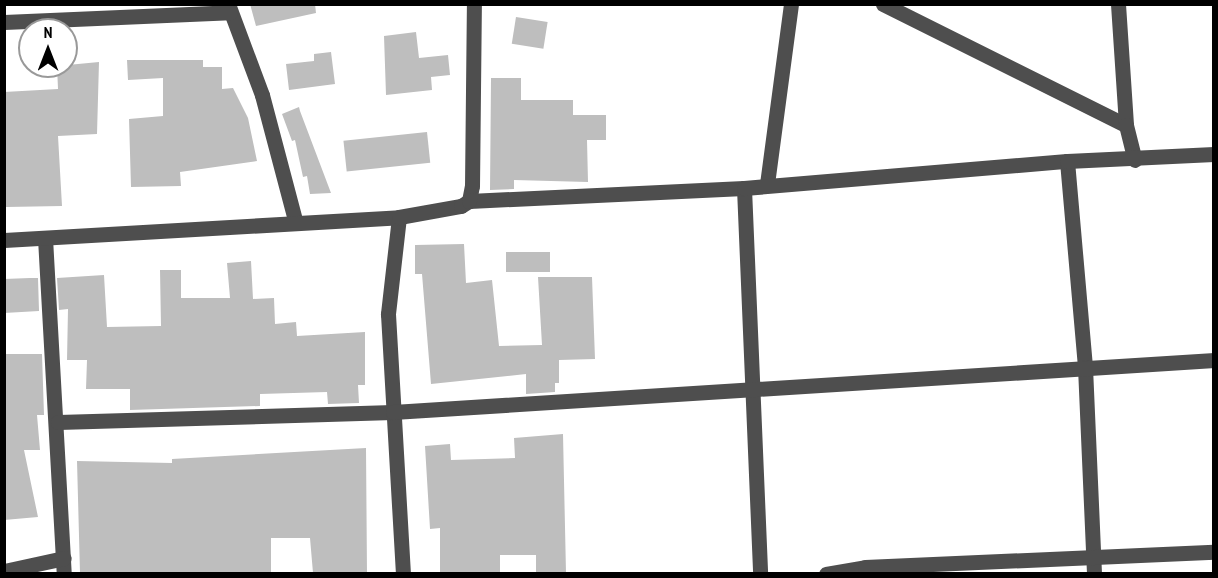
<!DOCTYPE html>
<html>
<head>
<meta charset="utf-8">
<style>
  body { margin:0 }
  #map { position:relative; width:1218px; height:578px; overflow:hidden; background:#fff; font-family:"PT Sans Narrow",sans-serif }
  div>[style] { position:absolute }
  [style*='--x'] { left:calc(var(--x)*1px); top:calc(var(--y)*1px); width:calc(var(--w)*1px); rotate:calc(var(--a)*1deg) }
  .building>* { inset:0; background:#bebebe; transform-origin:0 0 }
  .minor>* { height:15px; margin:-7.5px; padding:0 7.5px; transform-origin:7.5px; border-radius:7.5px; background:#4e4e4e }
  span { translate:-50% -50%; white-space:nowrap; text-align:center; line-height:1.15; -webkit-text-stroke:5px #fff; paint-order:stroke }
  .frame { position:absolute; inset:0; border:6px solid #000; pointer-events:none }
  .north { position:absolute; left:18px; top:18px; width:60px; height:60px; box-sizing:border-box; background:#fff; border:2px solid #999; border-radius:50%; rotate:0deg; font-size:16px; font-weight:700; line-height:24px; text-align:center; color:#000 }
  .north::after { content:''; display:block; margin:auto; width:21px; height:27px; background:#000; clip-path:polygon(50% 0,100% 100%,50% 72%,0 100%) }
</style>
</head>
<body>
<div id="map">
  <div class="building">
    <i style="clip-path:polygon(250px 4px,315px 4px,316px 13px,256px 26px)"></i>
    <i style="left:516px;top:17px;width:32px;height:27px;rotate:9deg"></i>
    <i style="clip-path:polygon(416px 32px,419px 58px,448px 55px,450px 75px,431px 77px,432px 90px,386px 95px,384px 36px)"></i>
    <i style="clip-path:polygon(331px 52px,335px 84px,289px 90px,286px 64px,314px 61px,314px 54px)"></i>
    <i style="clip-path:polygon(127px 60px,203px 60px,203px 67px,222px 67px,222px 89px,233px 88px,248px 118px,257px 161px,180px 172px,181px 186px,131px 187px,129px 119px,163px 116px,163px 78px,128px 80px)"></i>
    <i style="clip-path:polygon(99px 62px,97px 134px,58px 136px,62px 206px,6px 207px,4px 92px,58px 89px,57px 66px)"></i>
    <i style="clip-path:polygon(491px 78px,521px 78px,521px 100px,573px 100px,573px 115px,606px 115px,606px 140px,587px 140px,588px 182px,514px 180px,514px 189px,490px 190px)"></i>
    <i style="clip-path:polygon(299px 107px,300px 111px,331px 193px,310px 194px,307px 176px,303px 177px,295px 140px,292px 141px,282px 114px)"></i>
    <i style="left:427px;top:132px;width:31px;height:84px;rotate:84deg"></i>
    <i style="clip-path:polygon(464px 244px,466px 283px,492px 280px,499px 346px,542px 345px,538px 277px,592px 277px,595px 359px,559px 360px,559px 383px,555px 383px,555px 392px,526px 394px,526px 374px,431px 384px,422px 274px,415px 274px,415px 245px)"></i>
    <i style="left:550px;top:252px;width:20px;height:44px;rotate:90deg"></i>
    <i style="clip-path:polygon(251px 261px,253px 299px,274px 298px,275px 324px,296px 322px,297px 336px,365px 332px,365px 385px,358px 385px,359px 403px,328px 404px,327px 392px,260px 394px,260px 406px,130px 410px,130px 389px,86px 389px,87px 360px,67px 360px,68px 309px,59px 310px,57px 278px,104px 275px,107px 327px,161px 326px,160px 270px,181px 270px,181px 298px,230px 298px,227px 263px)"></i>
    <i style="clip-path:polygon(30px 278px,38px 278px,39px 311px,4px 313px,4px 279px)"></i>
    <i style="clip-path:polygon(4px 354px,42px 354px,44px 415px,37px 415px,40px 450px,24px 450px,38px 517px,4px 520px)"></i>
    <i style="clip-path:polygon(563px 434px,566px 573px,536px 573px,536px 555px,500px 555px,500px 573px,440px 573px,440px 528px,430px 529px,425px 446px,450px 444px,451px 460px,515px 458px,514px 438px)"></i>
    <i style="clip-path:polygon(366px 448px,367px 573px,313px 573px,310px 538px,271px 538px,271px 573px,80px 573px,77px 461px,172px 463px,172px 459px)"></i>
  </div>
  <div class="minor">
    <i style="--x:228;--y:4;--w:97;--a:69.5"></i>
    <i style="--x:262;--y:95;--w:129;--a:75.2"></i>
    <i style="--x:883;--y:4;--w:271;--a:26.5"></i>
    <i style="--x:1118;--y:4;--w:121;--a:86.2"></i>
    <i style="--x:1126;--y:125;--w:36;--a:76"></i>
    <i style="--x:4;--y:22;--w:226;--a:-2.5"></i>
    <i style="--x:1067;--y:161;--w:207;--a:85"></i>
    <i style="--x:1085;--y:367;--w:207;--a:87.5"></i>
    <i style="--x:767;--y:184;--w:182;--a:-82.4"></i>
    <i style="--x:744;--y:188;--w:386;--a:87.6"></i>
    <i style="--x:469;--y:201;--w:275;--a:-2.7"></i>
    <i style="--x:744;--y:188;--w:324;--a:-4.8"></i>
    <i style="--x:1067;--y:161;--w:147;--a:-2.7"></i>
    <i style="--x:399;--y:217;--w:98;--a:96.5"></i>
    <i style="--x:388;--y:314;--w:260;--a:86.7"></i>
    <i style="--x:45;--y:238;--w:337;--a:86.8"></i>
    <i style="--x:4;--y:240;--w:396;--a:-3.3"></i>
    <i style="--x:399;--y:217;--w:63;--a:-10.1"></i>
    <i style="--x:461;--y:206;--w:9;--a:-32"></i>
    <i style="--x:469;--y:201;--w:15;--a:-79"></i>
    <i style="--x:472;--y:186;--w:182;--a:-89.4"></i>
    <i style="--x:58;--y:422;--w:335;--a:-1.7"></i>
    <i style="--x:393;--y:412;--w:823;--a:-3.62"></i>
    <i style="--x:4;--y:571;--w:61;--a:-12.2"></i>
    <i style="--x:826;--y:574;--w:40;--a:-10"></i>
    <i style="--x:865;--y:567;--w:349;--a:-2.5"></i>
  </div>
  <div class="frame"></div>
  <div class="north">N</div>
</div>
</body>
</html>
